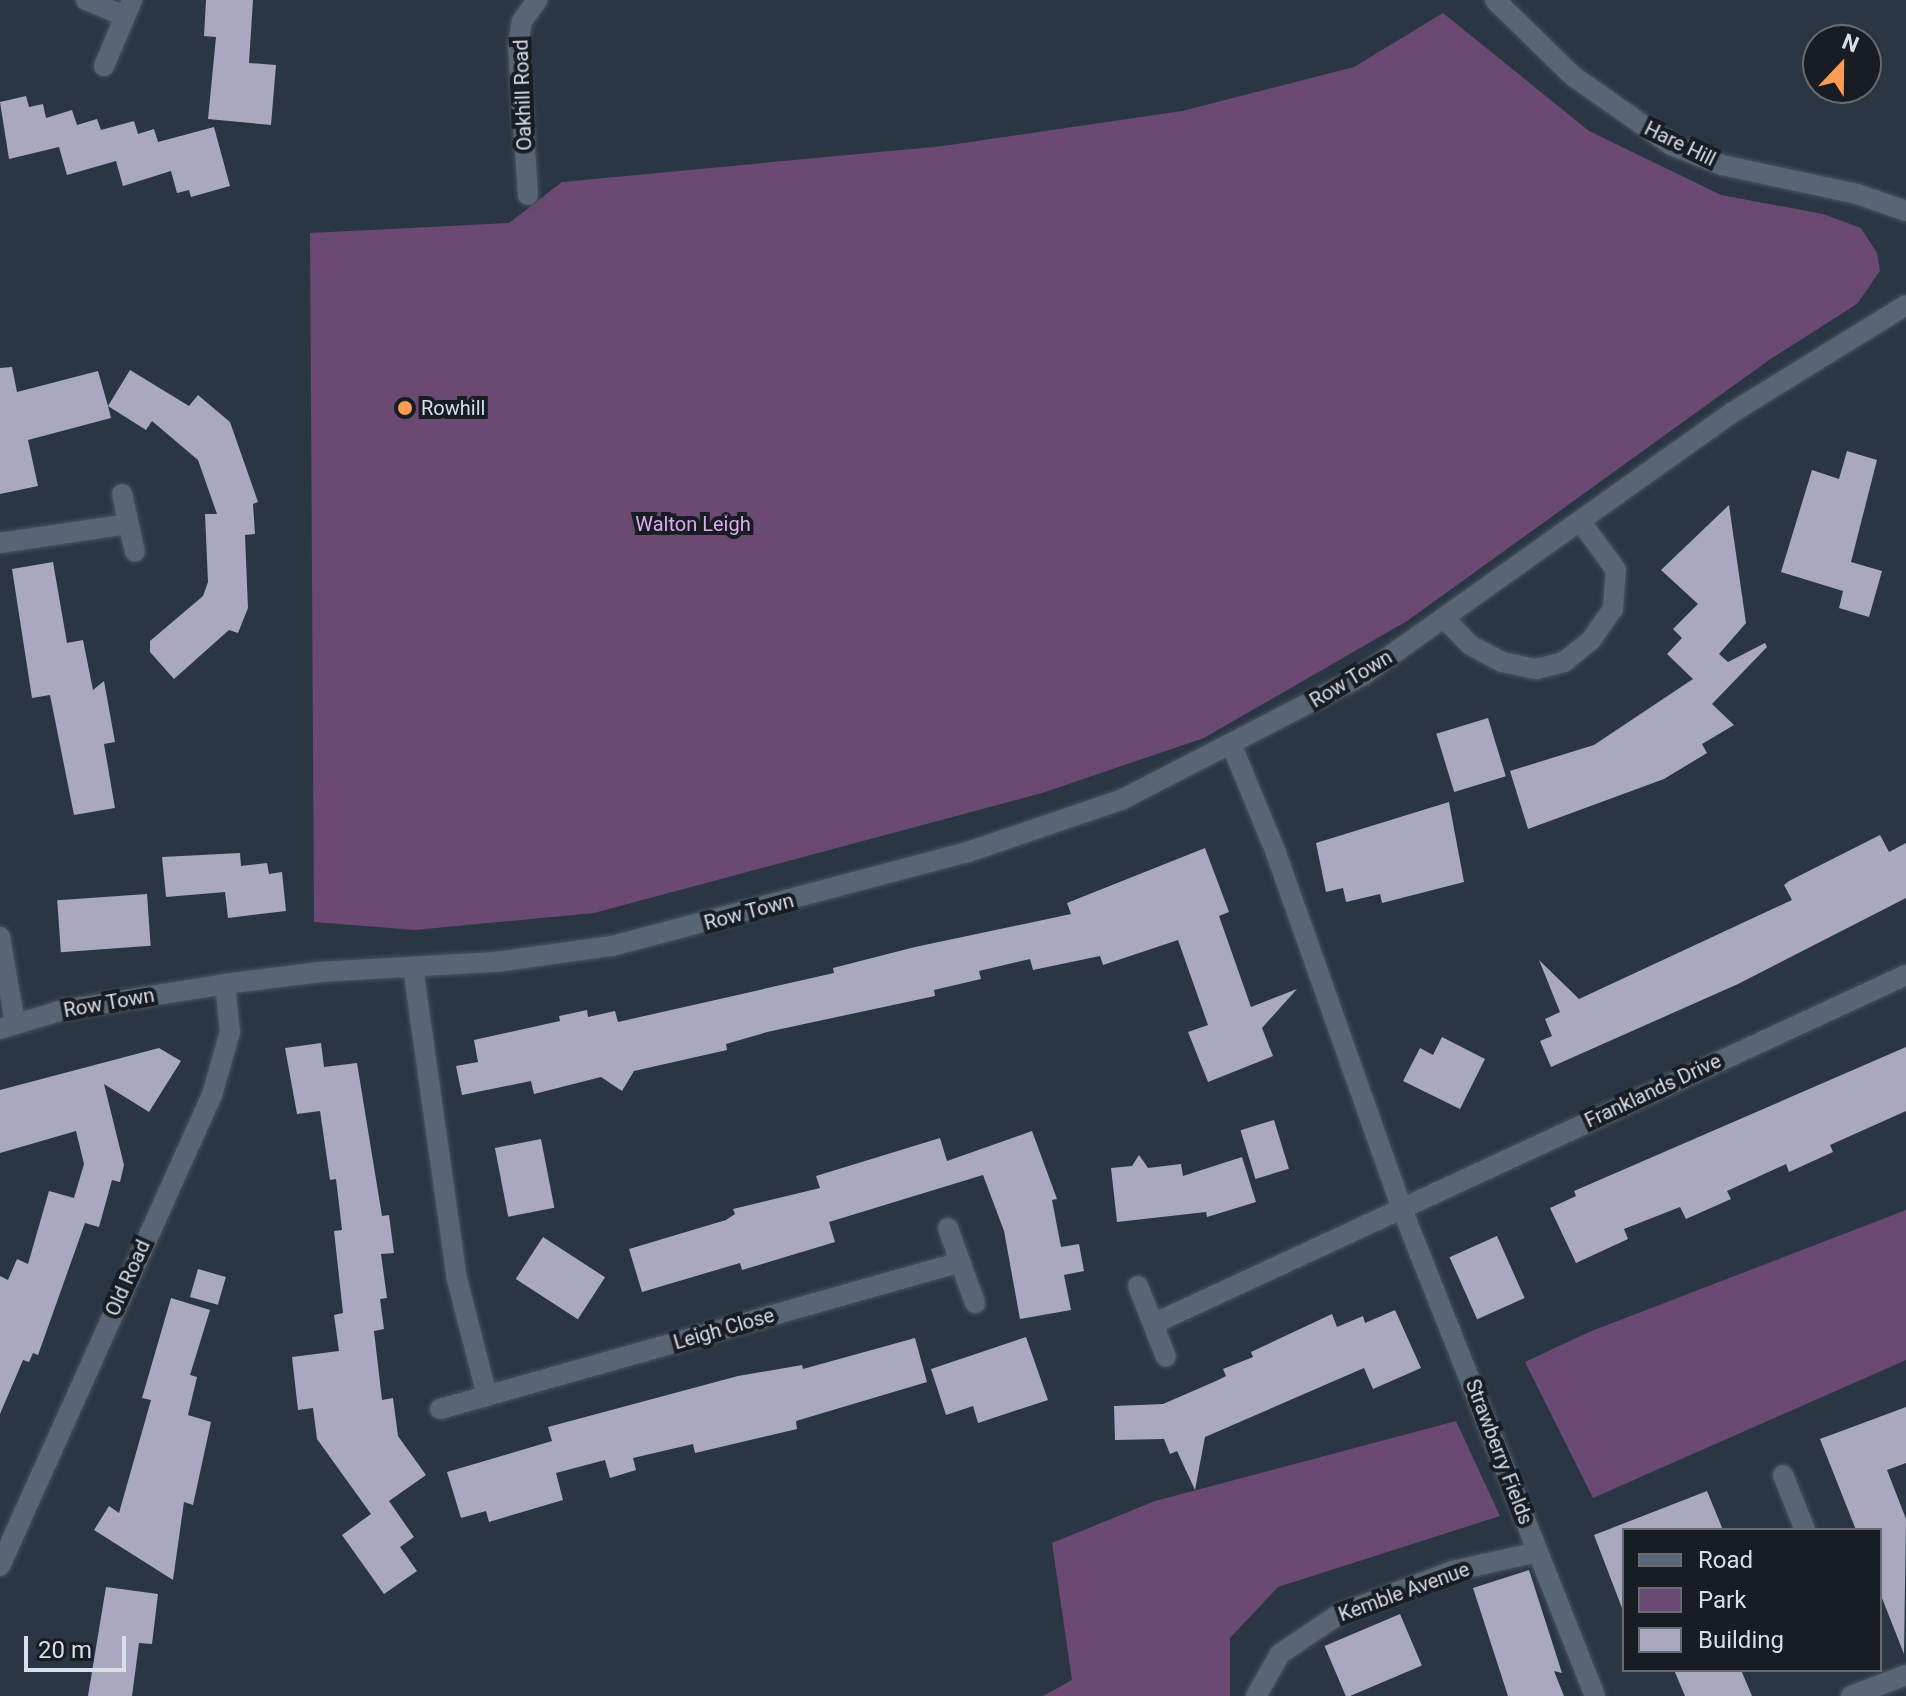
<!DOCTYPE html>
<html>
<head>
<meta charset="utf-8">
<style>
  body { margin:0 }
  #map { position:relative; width:1906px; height:1696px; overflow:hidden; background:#2a3644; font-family:Roboto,sans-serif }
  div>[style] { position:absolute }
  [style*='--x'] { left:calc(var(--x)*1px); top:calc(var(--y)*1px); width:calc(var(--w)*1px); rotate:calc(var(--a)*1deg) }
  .green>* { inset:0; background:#6a4973 }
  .building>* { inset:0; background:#a9a8be; transform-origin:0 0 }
  .roads { filter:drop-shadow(0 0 2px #49535f) drop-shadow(0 0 2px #49535f) }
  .minor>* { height:20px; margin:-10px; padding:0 10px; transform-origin:10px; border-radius:10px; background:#586575 }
  .dots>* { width:22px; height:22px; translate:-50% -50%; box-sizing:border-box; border:4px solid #181d24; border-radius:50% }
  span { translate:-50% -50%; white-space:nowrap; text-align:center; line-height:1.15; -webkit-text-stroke:8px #181d24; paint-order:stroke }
  .street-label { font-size:20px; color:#d8dfe9 }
  .poi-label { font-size:20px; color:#d8dfe9 }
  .left { translate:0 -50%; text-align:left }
  .park-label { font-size:20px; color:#dfaaed }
  .legend { position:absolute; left:1622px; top:1528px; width:260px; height:144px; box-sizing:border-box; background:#181d24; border:2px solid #656b73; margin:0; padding:10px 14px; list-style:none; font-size:24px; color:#d8dfe9 }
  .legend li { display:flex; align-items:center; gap:16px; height:40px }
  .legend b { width:40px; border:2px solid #656b73 }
  .north { position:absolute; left:1802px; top:24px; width:80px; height:80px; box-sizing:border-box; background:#181d24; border:2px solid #656b73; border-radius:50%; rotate:22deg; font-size:22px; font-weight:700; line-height:32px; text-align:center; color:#d8dfe9 }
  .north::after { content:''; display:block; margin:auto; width:28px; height:36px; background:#fd9d55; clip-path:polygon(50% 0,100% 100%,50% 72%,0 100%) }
  .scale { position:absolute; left:24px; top:1636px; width:102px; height:36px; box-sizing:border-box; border:4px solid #d8dfe9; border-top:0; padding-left:10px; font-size:24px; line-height:28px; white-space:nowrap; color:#d8dfe9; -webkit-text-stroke:6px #181d24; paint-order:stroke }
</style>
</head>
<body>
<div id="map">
  <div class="green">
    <i style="clip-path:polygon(1443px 13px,1589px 131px,1721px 195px,1823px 214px,1861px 228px,1877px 253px,1880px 271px,1857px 304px,1769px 360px,1407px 621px,1204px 738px,1042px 793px,594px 913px,415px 930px,314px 922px,310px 233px,509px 223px,562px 182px,943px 146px,1182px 111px,1354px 67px)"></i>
    <i style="clip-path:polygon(1906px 1210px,1906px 1360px,1593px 1498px,1525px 1362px,1589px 1332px)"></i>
    <i style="clip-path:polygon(1456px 1421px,1500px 1516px,1278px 1587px,1230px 1638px,1230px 1696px,1043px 1696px,1072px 1680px,1052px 1543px,1155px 1501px)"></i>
  </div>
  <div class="building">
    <i style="clip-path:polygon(206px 0,253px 0,249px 63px,276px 65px,271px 125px,208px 119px,216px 37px,204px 36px)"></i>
    <i style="clip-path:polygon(26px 96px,29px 107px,43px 104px,46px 118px,72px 110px,77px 125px,97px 119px,101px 130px,134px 121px,138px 134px,154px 129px,158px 142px,214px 127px,230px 186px,191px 197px,189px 190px,177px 193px,171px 171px,123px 186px,116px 161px,67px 175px,59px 147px,9px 159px,0 102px)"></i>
    <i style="clip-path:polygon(12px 367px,17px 392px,98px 371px,108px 406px,130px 370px,189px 406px,198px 395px,230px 422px,258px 502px,253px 504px,255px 534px,245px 535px,248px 608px,238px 633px,229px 630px,174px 679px,150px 652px,150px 641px,203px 596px,208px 582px,205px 514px,217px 514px,198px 460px,152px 421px,146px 430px,108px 406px,111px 418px,28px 440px,38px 486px,0 494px,0 368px)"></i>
    <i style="clip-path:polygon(1847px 451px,1877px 460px,1851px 562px,1882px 571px,1869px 617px,1839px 608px,1843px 591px,1781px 572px,1812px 470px,1839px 479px)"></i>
    <i style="clip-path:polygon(1729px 505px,1746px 623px,1719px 654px,1728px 662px,1765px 643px,1767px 647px,1712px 704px,1734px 725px,1702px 744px,1707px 753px,1664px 779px,1528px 829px,1510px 771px,1594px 745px,1693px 679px,1667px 654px,1682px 638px,1673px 629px,1698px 604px,1661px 570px)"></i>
    <i style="clip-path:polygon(53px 562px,67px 643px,83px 640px,93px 690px,104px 681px,115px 742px,104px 744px,115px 808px,74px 815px,50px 695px,32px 698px,12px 569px)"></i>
    <i style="left:1488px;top:718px;width:61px;height:54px;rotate:73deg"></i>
    <i style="clip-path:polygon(1449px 802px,1464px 882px,1382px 903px,1380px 894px,1346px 902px,1343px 888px,1326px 892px,1316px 843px)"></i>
    <i style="clip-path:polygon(1880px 835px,1889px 852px,1906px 843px,1906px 898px,1738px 984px,1551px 1067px,1540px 1041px,1552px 1036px,1545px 1019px,1560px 1012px,1539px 960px,1579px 999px,1792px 900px,1784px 885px,1789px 881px)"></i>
    <i style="clip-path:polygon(1205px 848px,1229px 912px,1219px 916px,1251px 1007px,1297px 989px,1262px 1028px,1273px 1056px,1208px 1082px,1188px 1032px,1208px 1025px,1178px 940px,1103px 965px,1100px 956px,1033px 970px,1030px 959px,979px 971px,981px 979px,934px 990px,935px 996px,767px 1032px,726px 1044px,727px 1050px,634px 1071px,622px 1091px,601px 1077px,534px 1094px,531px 1081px,462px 1095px,456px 1066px,478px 1062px,474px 1040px,560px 1021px,559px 1016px,587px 1010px,588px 1017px,615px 1011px,618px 1022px,834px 973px,833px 968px,915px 947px,1071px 914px,1067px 903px)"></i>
    <i style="clip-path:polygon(240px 853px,241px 866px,267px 863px,269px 874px,282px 872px,286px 911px,228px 918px,225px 892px,166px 897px,162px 857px)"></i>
    <i style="left:147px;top:894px;width:52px;height:90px;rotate:86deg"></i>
    <i style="clip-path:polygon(1442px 1037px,1485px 1059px,1460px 1109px,1403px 1081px,1420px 1048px,1433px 1055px)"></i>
    <i style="clip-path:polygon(321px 1043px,324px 1067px,357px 1063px,382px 1216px,389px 1215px,394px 1253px,381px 1254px,387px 1298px,380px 1299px,384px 1329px,374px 1331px,382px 1400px,393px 1398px,398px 1436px,426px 1475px,389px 1501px,414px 1537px,400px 1547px,417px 1571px,384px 1594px,342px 1535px,371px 1514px,317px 1439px,313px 1408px,298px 1410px,292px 1357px,339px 1351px,334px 1315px,343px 1313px,334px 1231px,342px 1230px,336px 1179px,330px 1180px,320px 1111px,297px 1114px,285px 1048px)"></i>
    <i style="clip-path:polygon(1906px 1047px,1906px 1111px,1830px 1145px,1833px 1152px,1789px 1172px,1786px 1164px,1727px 1191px,1731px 1199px,1686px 1219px,1680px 1207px,1624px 1229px,1628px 1239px,1576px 1263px,1550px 1208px,1576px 1196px,1574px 1191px)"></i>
    <i style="clip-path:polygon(159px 1048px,181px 1061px,149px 1112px,104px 1084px,124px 1165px,120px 1182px,112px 1180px,99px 1227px,85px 1223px,38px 1355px,33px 1353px,29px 1362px,23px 1360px,0 1414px,0 1276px,8px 1280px,17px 1259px,28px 1264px,49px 1191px,74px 1198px,84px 1164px,76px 1131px,0 1153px,0 1090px)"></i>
    <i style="left:1274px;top:1120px;width:51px;height:35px;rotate:73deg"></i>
    <i style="clip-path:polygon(1032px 1131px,1057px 1199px,1052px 1200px,1061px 1247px,1079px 1244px,1084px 1271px,1064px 1275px,1071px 1310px,1020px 1319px,1004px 1231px,983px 1175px,829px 1222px,835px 1242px,742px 1270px,740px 1263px,642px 1292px,629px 1249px,726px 1220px,735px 1214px,733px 1209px,820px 1188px,816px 1176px,940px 1138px,947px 1161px)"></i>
    <i style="left:541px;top:1139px;width:70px;height:47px;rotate:79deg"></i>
    <i style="clip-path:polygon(1139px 1155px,1148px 1168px,1181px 1164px,1183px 1176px,1242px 1157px,1256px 1202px,1207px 1217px,1206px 1212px,1117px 1222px,1111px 1168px,1132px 1166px)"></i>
    <i style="left:1497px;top:1236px;width:68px;height:52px;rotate:66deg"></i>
    <i style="left:543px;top:1237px;width:74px;height:50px;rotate:33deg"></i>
    <i style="left:198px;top:1269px;width:29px;height:29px;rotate:16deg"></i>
    <i style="clip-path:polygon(171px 1298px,210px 1310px,190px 1375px,197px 1377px,188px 1415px,211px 1422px,193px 1505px,184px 1502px,173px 1580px,94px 1530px,109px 1506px,119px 1513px,151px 1400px,142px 1398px)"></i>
    <i style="clip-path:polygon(1395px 1310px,1421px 1368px,1373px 1389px,1364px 1368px,1205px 1437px,1195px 1490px,1177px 1451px,1170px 1454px,1164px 1439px,1115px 1440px,1114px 1406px,1163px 1404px,1216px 1381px,1226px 1376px,1223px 1369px,1253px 1357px,1251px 1352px,1332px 1314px,1337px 1327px,1363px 1316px,1365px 1323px)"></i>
    <i style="clip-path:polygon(1026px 1337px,1048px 1400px,978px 1423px,973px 1406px,946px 1415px,931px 1369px)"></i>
    <i style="clip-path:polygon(915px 1338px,927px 1382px,796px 1421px,797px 1429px,695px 1453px,693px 1444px,633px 1458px,636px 1470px,610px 1478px,605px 1460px,556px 1473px,563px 1500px,489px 1522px,486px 1511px,461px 1518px,447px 1472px,552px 1441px,548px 1427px,738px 1376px,802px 1365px,803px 1369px)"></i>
    <i style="clip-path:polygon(1906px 1407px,1906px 1463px,1887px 1470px,1906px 1519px,1904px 1654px,1880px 1593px,1880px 1530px,1856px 1530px,1820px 1439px)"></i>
    <i style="clip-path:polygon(1707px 1491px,1723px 1530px,1624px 1530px,1622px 1608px,1594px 1535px)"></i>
    <i style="clip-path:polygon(1529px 1570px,1562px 1673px,1554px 1671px,1564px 1696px,1508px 1696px,1473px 1588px)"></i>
    <i style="clip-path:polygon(106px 1587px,158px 1594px,152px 1644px,139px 1643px,132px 1696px,88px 1696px)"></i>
    <i style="left:1400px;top:1614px;width:56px;height:82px;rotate:67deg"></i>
    <i style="clip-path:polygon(1674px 1670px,1741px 1670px,1752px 1696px,1685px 1696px)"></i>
  </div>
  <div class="roads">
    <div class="minor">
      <i style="--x:86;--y:0;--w:42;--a:22.3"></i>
      <i style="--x:1495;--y:0;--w:109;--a:44.3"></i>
      <i style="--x:1573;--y:76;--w:120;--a:35.1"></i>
      <i style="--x:1671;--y:145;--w:55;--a:21.4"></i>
      <i style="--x:1722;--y:165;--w:138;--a:12.1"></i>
      <i style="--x:1857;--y:194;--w:52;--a:19.1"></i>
      <i style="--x:104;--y:66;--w:72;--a:-67"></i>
      <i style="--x:528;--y:195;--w:149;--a:-93.8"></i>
      <i style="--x:518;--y:46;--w:25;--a:-81"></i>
      <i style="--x:522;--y:21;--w:26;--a:-54"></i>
      <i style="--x:122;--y:494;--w:59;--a:77.4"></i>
      <i style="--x:0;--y:543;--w:129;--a:-8.4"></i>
      <i style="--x:1444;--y:618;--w:37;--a:46"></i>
      <i style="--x:1470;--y:645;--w:36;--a:28"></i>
      <i style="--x:1502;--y:662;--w:35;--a:12"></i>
      <i style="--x:1536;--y:669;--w:29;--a:-14"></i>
      <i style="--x:1564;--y:662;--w:35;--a:-39"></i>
      <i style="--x:1591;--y:640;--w:38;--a:-55"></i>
      <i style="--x:1613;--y:609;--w:39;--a:-86"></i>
      <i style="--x:1616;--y:570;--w:59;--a:-126.1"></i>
      <i style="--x:1232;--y:746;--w:116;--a:67.6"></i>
      <i style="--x:1276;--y:853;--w:378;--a:70.5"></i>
      <i style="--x:1402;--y:1209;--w:524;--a:68.38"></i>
      <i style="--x:0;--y:937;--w:88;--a:80.2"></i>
      <i style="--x:413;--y:967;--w:315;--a:82"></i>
      <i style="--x:457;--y:1279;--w:121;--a:75.6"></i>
      <i style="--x:0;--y:1029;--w:66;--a:-16.8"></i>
      <i style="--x:63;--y:1010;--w:164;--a:-9.1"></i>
      <i style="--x:225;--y:984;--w:96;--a:-7.2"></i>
      <i style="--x:320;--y:972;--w:176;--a:-3.3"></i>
      <i style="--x:496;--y:962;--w:117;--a:-7.9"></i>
      <i style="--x:612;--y:946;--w:368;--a:-14.8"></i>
      <i style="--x:968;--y:852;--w:162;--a:-18.8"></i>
      <i style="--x:1121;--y:800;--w:272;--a:-27.3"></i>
      <i style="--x:1363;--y:675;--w:454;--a:-35.4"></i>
      <i style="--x:1733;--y:412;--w:203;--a:-31.7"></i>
      <i style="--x:948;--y:1228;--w:80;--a:70.2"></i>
      <i style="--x:1138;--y:1286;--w:76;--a:68.5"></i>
      <i style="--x:1153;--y:1324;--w:830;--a:-24.87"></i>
      <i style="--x:440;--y:1409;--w:541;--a:-15.76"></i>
      <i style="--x:1783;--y:1475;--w:59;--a:68.2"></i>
      <i style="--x:0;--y:1566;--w:517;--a:-65.77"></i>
      <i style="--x:212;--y:1095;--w:66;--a:-74.1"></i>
      <i style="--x:230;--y:1032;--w:48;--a:-95.9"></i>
      <i style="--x:1256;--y:1696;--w:48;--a:-60.3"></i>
      <i style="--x:1280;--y:1654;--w:71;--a:-34.1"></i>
      <i style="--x:1339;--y:1614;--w:122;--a:-20.7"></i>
      <i style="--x:1453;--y:1571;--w:87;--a:-12.6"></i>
      <i style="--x:1851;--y:1696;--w:59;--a:-20.9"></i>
    </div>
  </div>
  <div class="dots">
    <i style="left:405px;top:408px;background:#fd9d55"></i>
  </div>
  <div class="street-label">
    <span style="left:523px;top:95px;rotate:-92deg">Oakhill Road</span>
    <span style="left:1680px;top:144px;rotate:26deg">Hare Hill</span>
    <span style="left:1351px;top:679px;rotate:-31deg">Row Town</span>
    <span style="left:749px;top:912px;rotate:-15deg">Row Town</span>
    <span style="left:109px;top:1003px;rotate:-10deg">Row Town</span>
    <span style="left:1653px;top:1091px;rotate:-25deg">Franklands Drive</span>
    <span style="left:128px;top:1278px;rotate:-66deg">Old Road</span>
    <span style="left:724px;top:1329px;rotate:-16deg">Leigh Close</span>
    <span style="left:1499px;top:1452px;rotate:69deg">Strawberry Fields</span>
    <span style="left:1404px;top:1592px;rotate:-20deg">Kemble Avenue</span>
  </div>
  <div class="poi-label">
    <span class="left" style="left:421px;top:408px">Rowhill</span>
  </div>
  <div class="park-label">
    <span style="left:693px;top:524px">Walton Leigh</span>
  </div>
  <ul class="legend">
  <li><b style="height:10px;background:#586575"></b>Road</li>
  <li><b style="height:22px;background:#6a4973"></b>Park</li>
  <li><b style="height:22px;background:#a9a8be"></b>Building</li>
  </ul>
  <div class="north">N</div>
  <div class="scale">20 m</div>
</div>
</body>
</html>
